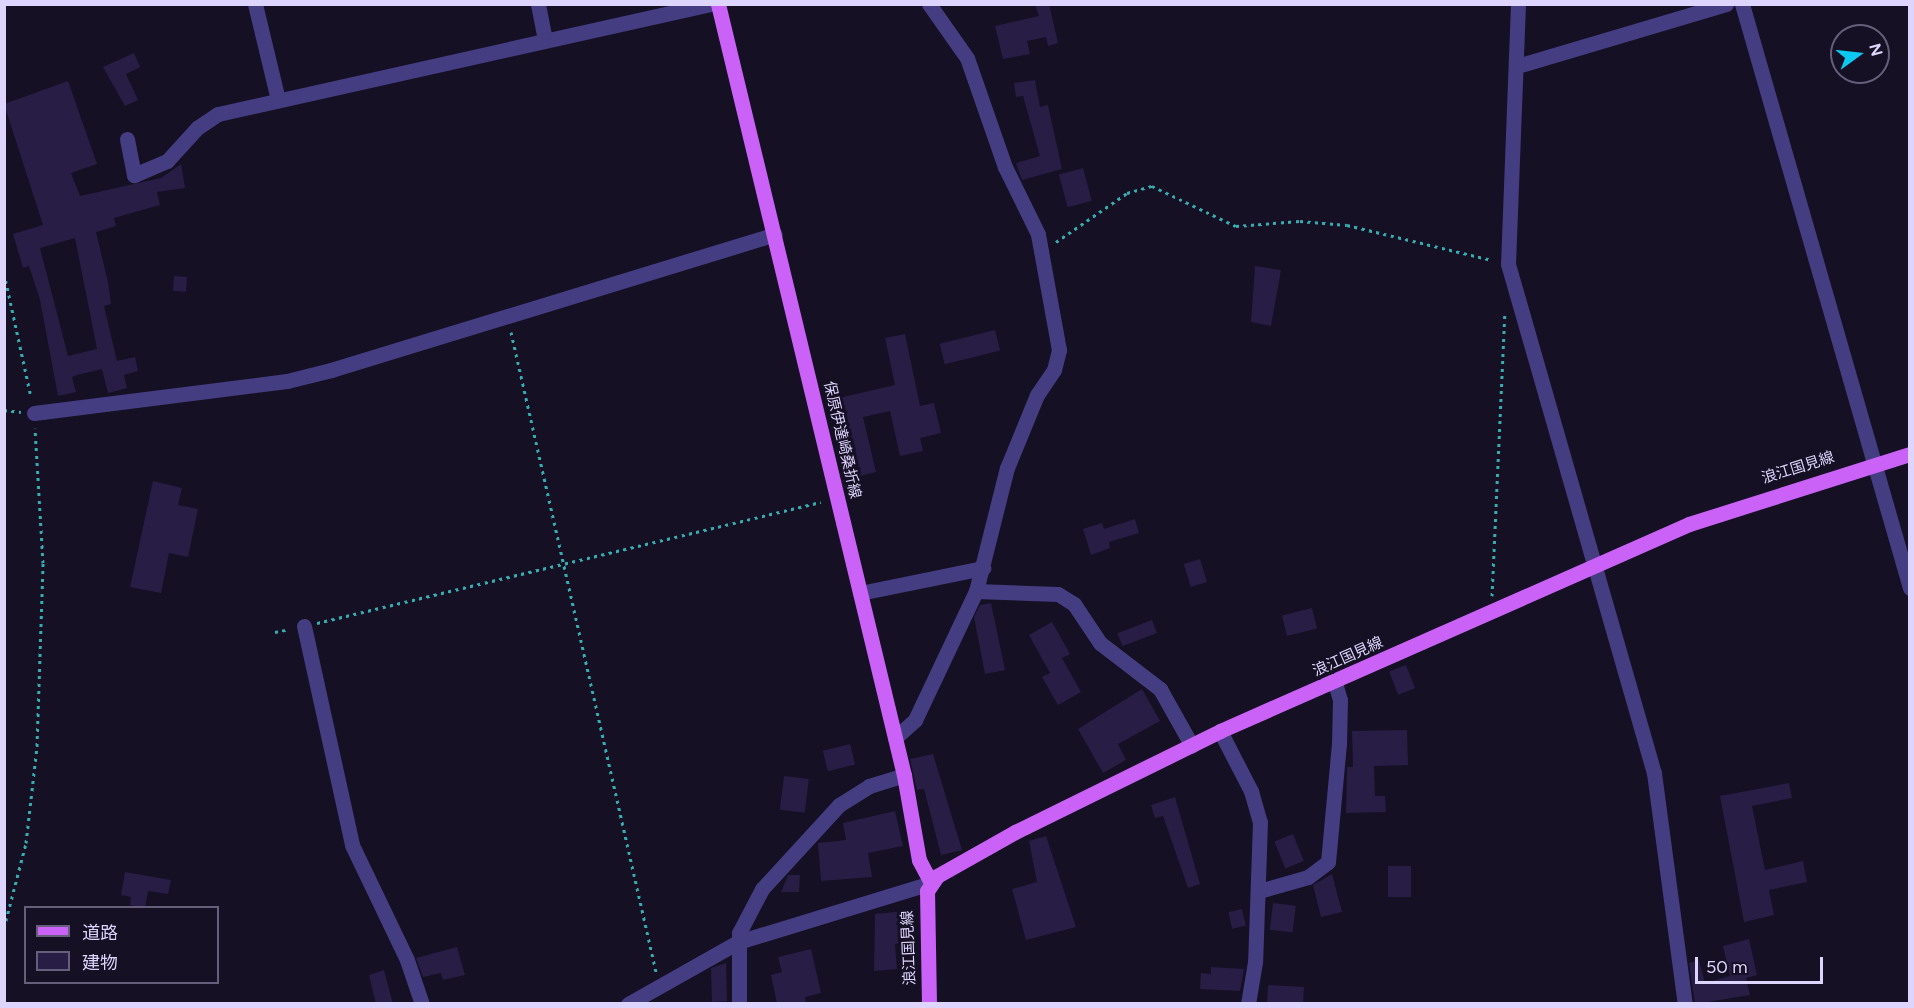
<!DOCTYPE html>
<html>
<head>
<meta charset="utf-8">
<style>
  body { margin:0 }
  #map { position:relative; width:1914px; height:1008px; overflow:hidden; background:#151024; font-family:Figtree,"Noto Sans JP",sans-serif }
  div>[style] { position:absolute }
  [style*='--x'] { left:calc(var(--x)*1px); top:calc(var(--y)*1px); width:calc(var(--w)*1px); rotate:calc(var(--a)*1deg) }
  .building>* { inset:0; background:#281d44; transform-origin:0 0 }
  .path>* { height:3px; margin-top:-1.5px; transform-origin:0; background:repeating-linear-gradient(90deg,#35aeb1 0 3px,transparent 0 7.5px) }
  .minor>* { height:15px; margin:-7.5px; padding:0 7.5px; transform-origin:7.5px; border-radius:7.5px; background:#453d81 }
  .major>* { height:15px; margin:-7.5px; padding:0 7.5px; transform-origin:7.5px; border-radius:7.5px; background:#cb62f7 }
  span { translate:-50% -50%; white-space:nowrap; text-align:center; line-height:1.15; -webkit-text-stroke:6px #151024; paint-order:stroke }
  .street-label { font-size:15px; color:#ddd5fd }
  .frame { position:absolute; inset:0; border:6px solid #ddd5fd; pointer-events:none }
  .legend { position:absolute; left:24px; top:906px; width:195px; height:78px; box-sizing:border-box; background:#151024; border:2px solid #655f7b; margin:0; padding:8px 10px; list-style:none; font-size:18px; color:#ddd5fd }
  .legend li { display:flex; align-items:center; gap:12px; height:30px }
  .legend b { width:30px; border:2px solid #655f7b }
  .north { position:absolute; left:1830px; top:24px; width:60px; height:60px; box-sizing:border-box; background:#151024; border:2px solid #655f7b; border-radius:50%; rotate:75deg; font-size:16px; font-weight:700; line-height:24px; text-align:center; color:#ddd5fd }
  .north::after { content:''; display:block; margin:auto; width:21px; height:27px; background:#0cc9f2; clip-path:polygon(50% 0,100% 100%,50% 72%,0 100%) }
  .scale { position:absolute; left:1695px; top:957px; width:128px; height:27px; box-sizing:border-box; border:3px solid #ddd5fd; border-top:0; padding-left:8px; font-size:18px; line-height:21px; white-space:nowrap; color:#ddd5fd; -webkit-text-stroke:4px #151024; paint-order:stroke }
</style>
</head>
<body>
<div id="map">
  <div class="building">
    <i style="clip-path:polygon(1035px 4px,1049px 4px,1058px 43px,1048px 46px,1046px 37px,1027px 41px,1030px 54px,1003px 59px,995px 26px,1039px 16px)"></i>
    <i style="clip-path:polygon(134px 53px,140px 67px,126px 74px,138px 100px,125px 106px,103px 67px)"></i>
    <i style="clip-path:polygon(1035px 80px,1040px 107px,1048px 105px,1062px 169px,1022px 180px,1016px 163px,1040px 156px,1023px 96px,1016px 97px,1014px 83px)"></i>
    <i style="clip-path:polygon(evenodd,68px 81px,97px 164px,71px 173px,80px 196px,161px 178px,181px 164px,185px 188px,157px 192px,160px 205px,114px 218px,116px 226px,96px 232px,108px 282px,111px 304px,104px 306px,117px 361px,135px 357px,138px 371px,124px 375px,127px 388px,108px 393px,102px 369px,77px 375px,72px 377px,76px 392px,58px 396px,40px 300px,29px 266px,23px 268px,13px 234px,43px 225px,4px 104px,68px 81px,75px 238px,97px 349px,68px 356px,40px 248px,75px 238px)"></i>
    <i style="left:1083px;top:168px;width:34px;height:25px;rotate:75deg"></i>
    <i style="clip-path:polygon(1255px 266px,1281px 270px,1271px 326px,1251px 322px)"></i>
    <i style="left:174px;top:276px;width:13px;height:15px;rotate:4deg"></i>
    <i style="left:995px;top:330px;width:21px;height:57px;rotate:76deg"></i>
    <i style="clip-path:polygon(905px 334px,920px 406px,934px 403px,941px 433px,920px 438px,923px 451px,900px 456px,890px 411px,863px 417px,876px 472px,848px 479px,830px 400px,895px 385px,885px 338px)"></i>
    <i style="clip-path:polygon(153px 481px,182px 488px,178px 505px,198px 509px,188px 557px,169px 553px,161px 593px,130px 587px)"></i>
    <i style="clip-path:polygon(1135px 519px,1139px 533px,1109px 542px,1110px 548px,1091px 555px,1083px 529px,1102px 523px,1104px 529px)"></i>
    <i style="left:1200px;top:559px;width:24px;height:17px;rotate:73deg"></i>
    <i style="clip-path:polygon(991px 603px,1005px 670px,985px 674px,974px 617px,980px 605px)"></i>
    <i style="left:1312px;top:608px;width:21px;height:31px;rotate:76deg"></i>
    <i style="left:1152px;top:620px;width:14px;height:37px;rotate:69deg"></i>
    <i style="clip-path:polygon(1052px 622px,1070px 654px,1062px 658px,1081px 692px,1058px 705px,1042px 677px,1050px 673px,1029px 635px)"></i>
    <i style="left:1406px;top:665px;width:25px;height:18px;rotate:69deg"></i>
    <i style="clip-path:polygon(1142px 689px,1160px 721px,1118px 744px,1126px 760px,1103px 773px,1078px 729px)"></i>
    <i style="clip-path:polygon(1407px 730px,1408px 765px,1374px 766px,1375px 796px,1385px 796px,1386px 812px,1346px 813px,1347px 767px,1353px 767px,1352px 731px)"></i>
    <i style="left:850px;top:744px;width:21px;height:28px;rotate:76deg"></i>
    <i style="clip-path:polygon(933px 754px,962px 850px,941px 855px,924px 789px,917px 790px,910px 759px)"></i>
    <i style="left:784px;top:776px;width:25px;height:34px;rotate:7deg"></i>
    <i style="clip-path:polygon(1789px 783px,1792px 798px,1752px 806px,1765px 870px,1803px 861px,1807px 882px,1769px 890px,1774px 915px,1744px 922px,1720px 796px)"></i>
    <i style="clip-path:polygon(1175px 797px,1200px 884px,1188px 888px,1163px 816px,1155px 818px,1151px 805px)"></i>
    <i style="clip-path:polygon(895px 811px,903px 846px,868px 853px,872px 877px,821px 881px,818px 843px,846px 840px,843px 823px)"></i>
    <i style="left:1293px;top:834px;width:29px;height:20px;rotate:68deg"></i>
    <i style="clip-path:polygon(1046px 836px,1076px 927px,1026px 940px,1012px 889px,1037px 882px,1029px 841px)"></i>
    <i style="left:1388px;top:866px;width:23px;height:31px"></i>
    <i style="clip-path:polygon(125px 872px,171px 880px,168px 894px,148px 891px,145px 908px,130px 905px,131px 897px,121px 895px)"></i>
    <i style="clip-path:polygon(1332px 874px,1342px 912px,1321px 917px,1313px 885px)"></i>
    <i style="clip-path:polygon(788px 875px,800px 875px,799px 892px,781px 892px)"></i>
    <i style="left:1273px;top:903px;width:23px;height:27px;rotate:7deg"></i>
    <i style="left:1242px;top:909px;width:17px;height:14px;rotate:77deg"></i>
    <i style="clip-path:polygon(905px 911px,906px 925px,900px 925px,901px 943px,895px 944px,897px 969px,874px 971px,875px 914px)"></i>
    <i style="clip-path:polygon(1749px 939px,1757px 975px,1746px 978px,1750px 995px,1695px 1004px,1689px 963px,1699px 960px,1705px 983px,1730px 976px,1723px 946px)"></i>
    <i style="clip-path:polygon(457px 947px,465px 975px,443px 980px,441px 973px,423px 977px,416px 958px)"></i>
    <i style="clip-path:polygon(811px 949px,821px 993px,805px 997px,806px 1004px,777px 1004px,771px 975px,782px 972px,778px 957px)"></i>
    <i style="clip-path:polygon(726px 963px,727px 1001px,712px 1002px,711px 968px)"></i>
    <i style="clip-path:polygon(1211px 967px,1244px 969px,1240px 991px,1200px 989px,1201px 973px,1211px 974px)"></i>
    <i style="clip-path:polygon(384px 970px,393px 1004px,376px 1004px,369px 975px)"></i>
    <i style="left:1268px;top:985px;width:36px;height:19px;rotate:3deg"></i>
  </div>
  <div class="path">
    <i style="--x:1056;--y:242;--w:86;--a:-34.6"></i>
    <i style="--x:1127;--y:193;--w:26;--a:-16"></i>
    <i style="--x:1152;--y:186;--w:93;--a:25.5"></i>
    <i style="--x:1236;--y:226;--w:64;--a:-4.5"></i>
    <i style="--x:1300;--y:221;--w:47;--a:4.9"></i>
    <i style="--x:1347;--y:225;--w:149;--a:13.6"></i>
    <i style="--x:4;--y:273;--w:127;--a:77.7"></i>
    <i style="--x:511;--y:332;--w:656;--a:77.23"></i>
    <i style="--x:4;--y:410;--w:17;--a:7"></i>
    <i style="--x:1492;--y:596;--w:281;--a:-87.4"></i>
    <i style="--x:317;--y:623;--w:518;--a:-13.5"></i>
    <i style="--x:275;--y:632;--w:15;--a:-11"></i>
    <i style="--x:4;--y:928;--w:88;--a:-75.5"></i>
    <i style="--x:26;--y:843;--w:98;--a:-83.5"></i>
    <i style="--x:37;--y:746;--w:183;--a:-88.1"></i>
    <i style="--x:43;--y:563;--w:135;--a:-93.4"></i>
  </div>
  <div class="minor">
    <i style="--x:255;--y:4;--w:99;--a:76.5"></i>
    <i style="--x:538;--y:4;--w:37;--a:79"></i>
    <i style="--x:1518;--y:4;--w:260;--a:92.2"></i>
    <i style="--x:1508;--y:264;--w:530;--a:74"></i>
    <i style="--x:1654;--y:773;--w:233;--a:82.4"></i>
    <i style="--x:1742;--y:4;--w:608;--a:73.95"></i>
    <i style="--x:1517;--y:66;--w:218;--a:-16.5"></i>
    <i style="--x:127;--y:139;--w:37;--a:79"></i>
    <i style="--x:134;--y:175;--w:36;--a:-23"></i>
    <i style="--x:167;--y:161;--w:45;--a:-47.7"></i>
    <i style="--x:197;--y:128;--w:25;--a:-34"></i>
    <i style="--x:218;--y:114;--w:504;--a:-12.6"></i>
    <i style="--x:34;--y:413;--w:255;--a:-7.2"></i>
    <i style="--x:287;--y:381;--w:45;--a:-14"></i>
    <i style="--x:331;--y:370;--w:464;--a:-17"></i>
    <i style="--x:976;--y:591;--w:82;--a:2.1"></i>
    <i style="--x:1058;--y:594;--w:19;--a:32"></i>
    <i style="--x:1074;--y:604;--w:47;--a:56.3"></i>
    <i style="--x:1100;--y:643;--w:76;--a:37.5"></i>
    <i style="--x:1160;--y:689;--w:65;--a:60.7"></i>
    <i style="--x:860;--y:593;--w:126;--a:-11.5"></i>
    <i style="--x:304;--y:626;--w:224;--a:77.6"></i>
    <i style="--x:352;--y:845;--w:127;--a:64.4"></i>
    <i style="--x:407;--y:960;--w:46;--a:71.2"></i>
    <i style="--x:1220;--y:731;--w:68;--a:62.7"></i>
    <i style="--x:1251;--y:791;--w:32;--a:74"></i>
    <i style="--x:1260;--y:822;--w:140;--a:92"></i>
    <i style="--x:1255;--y:962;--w:43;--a:99.5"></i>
    <i style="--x:895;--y:738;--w:27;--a:-42"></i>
    <i style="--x:915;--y:720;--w:143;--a:-64.7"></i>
    <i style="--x:976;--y:591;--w:127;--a:-75.9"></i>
    <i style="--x:1007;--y:468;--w:79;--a:-67.7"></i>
    <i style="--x:1037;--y:395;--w:30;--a:-56"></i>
    <i style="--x:1054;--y:370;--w:21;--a:-76"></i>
    <i style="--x:1059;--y:350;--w:118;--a:-100.3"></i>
    <i style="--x:1038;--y:234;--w:75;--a:-116.2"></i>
    <i style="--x:1005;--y:167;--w:115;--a:-109.2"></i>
    <i style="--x:967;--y:58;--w:66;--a:-125.1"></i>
    <i style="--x:1259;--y:891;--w:51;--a:-15.9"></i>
    <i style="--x:1308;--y:877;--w:25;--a:-37"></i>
    <i style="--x:1328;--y:862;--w:119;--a:-84.7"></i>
    <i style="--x:1339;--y:744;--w:44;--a:-88.7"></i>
    <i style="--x:1340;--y:700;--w:18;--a:-106"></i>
    <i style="--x:628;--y:1004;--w:126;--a:-29.4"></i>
    <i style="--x:738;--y:942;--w:202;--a:-17"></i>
    <i style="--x:739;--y:1004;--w:71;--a:-90"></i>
    <i style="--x:739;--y:933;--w:50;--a:-62.4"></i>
    <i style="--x:762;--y:889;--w:114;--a:-47.5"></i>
    <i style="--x:839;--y:805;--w:36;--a:-32"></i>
    <i style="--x:869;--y:786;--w:37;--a:-17"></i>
  </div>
  <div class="major">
    <i style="--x:718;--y:4;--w:793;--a:76.44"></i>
    <i style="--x:904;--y:775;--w:86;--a:80"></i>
    <i style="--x:919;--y:860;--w:26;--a:62"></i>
    <i style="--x:929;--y:1004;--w:113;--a:-91"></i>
    <i style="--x:927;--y:891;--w:18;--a:-56"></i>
    <i style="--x:937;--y:876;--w:90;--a:-29.4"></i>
    <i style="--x:1015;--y:832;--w:229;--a:-26.2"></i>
    <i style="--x:1220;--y:731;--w:513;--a:-23.81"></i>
    <i style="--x:1689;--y:524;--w:232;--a:-17.6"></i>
  </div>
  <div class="street-label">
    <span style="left:842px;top:440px;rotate:77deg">保原伊達崎桑折線</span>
    <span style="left:1798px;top:468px;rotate:-17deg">浪江国見線</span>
    <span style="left:1348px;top:657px;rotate:-24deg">浪江国見線</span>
    <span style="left:909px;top:948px;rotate:-92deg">浪江国見線</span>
  </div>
  <div class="frame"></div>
  <ul class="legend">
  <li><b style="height:8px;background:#cb62f7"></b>道路</li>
  <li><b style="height:16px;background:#281d44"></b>建物</li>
  </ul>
  <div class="north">N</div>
  <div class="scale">50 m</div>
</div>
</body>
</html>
